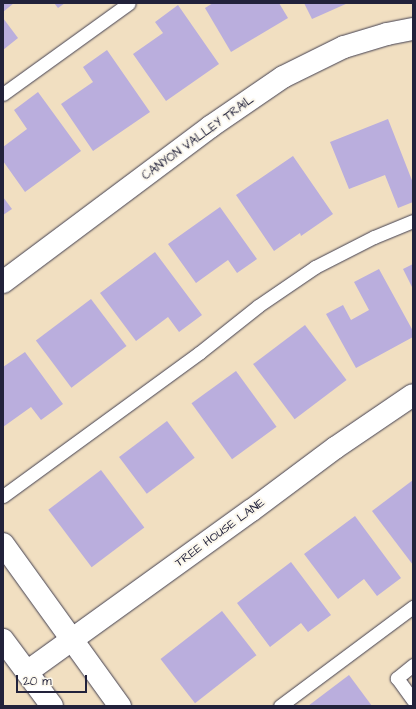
<!DOCTYPE html>
<html>
<head>
<meta charset="utf-8">
<style>
  body { margin:0 }
  #map { position:relative; width:416px; height:709px; overflow:hidden; background:#f1dfc1; font-family:"Architects Daughter",sans-serif }
  div>[style] { position:absolute }
  [style*='--x'] { left:calc(var(--x)*1px); top:calc(var(--y)*1px); width:calc(var(--w)*1px); rotate:calc(var(--a)*1deg) }
  .building>* { inset:0; background:#baaedd; transform-origin:0 0 }
  .roads { filter:drop-shadow(0 0 1px #413e4f) drop-shadow(0 0 1px #413e4f) }
  .lane>* { height:13px; margin:-6.5px; padding:0 6.5px; transform-origin:6.5px; border-radius:6.5px; background:#fff }
  .street>* { height:22px; margin:-11px; padding:0 11px; transform-origin:11px; border-radius:11px; background:#fff }
  .secondary>* { height:22px; margin:-11px; padding:0 11px; transform-origin:11px; border-radius:11px; background:#fff }
  span { translate:-50% -50%; white-space:nowrap; text-align:center; line-height:1.15; -webkit-text-stroke:4px #fbf7ec; paint-order:stroke }
  .street-label { font-size:12px; color:#22223b }
  .frame { position:absolute; inset:0; border:4px solid #22223b; pointer-events:none }
  .scale { position:absolute; left:16px; top:675px; width:71px; height:18px; box-sizing:border-box; border:2px solid #22223b; border-top:0; padding-left:5px; font-size:12px; line-height:14px; white-space:nowrap; color:#22223b; -webkit-text-stroke:3px #fbf7ec; paint-order:stroke }
</style>
</head>
<body>
<div id="map">
  <div class="building">
    <i style="clip-path:polygon(3px 3px,14px 3px,3px 12px)"></i>
    <i style="clip-path:polygon(54px 3px,65px 3px,58px 8px)"></i>
    <i style="clip-path:polygon(213px 3px,279px 3px,288px 18px,231px 52px,205px 8px)"></i>
    <i style="clip-path:polygon(304px 3px,348px 3px,312px 19px)"></i>
    <i style="clip-path:polygon(178px 5px,219px 64px,166px 101px,133px 54px,163px 33px,155px 22px)"></i>
    <i style="clip-path:polygon(3px 18px,18px 38px,3px 50px)"></i>
    <i style="clip-path:polygon(107px 50px,150px 112px,93px 151px,61px 104px,93px 82px,83px 67px)"></i>
    <i style="clip-path:polygon(38px 92px,81px 151px,25px 192px,3px 161px,3px 147px,27px 129px,14px 110px)"></i>
    <i style="clip-path:polygon(388px 119px,413px 183px,413px 202px,398px 208px,385px 175px,349px 189px,330px 142px)"></i>
    <i style="clip-path:polygon(293px 156px,333px 214px,301px 236px,300px 233px,274px 251px,236px 195px)"></i>
    <i style="clip-path:polygon(3px 197px,12px 209px,3px 215px)"></i>
    <i style="clip-path:polygon(220px 207px,257px 259px,237px 273px,228px 260px,196px 283px,168px 244px)"></i>
    <i style="clip-path:polygon(155px 252px,202px 315px,179px 332px,168px 317px,136px 341px,100px 293px)"></i>
    <i style="clip-path:polygon(413px 264px,413px 289px,403px 269px)"></i>
    <i style="clip-path:polygon(379px 269px,413px 331px,413px 337px,356px 368px,326px 314px,343px 305px,351px 320px,369px 310px,354px 282px)"></i>
    <i style="left:91px;top:299px;width:59px;height:69px;rotate:53deg"></i>
    <i style="left:305px;top:325px;width:69px;height:65px;rotate:53deg"></i>
    <i style="clip-path:polygon(25px 352px,63px 404px,41px 420px,31px 407px,3px 427px,3px 367px)"></i>
    <i style="left:236px;top:371px;width:69px;height:55px;rotate:54deg"></i>
    <i style="left:167px;top:421px;width:46px;height:60px;rotate:53deg"></i>
    <i style="left:101px;top:470px;width:72px;height:66px;rotate:53deg"></i>
    <i style="clip-path:polygon(413px 480px,413px 565px,372px 511px)"></i>
    <i style="clip-path:polygon(355px 516px,401px 578px,377px 596px,364px 579px,338px 599px,304px 554px)"></i>
    <i style="clip-path:polygon(291px 562px,331px 615px,308px 632px,301px 623px,270px 647px,237px 603px)"></i>
    <i style="left:222px;top:611px;width:56px;height:78px;rotate:52deg"></i>
    <i style="clip-path:polygon(349px 675px,372px 706px,308px 706px)"></i>
  </div>
  <div class="roads">
    <div class="lane">
      <i style="--x:3;--y:94;--w:155;--a:-35.8"></i>
      <i style="--x:3;--y:496;--w:243;--a:-36.1"></i>
      <i style="--x:199;--y:353;--w:75;--a:-38.5"></i>
      <i style="--x:258;--y:306;--w:69;--a:-34.4"></i>
      <i style="--x:315;--y:267;--w:66;--a:-27"></i>
      <i style="--x:374;--y:237;--w:42;--a:-22.3"></i>
      <i style="--x:413;--y:665;--w:21;--a:141"></i>
      <i style="--x:397;--y:678;--w:27;--a:54"></i>
      <i style="--x:280;--y:706;--w:166;--a:-36.7"></i>
    </div>
    <div class="street">
      <i style="--x:3;--y:282;--w:259;--a:-36.8"></i>
      <i style="--x:210;--y:127;--w:88;--a:-34.4"></i>
      <i style="--x:283;--y:77;--w:68;--a:-26.2"></i>
      <i style="--x:344;--y:47;--w:45;--a:-16.8"></i>
      <i style="--x:387;--y:34;--w:26;--a:-11"></i>
      <i style="--x:27;--y:672;--w:277;--a:-35.8"></i>
      <i style="--x:252;--y:510;--w:104;--a:-36.8"></i>
      <i style="--x:335;--y:448;--w:94;--a:-34.2"></i>
    </div>
    <div class="secondary">
      <i style="--x:3;--y:544;--w:200;--a:54.2"></i>
      <i style="--x:3;--y:640;--w:82;--a:53.4"></i>
    </div>
  </div>
  <div class="street-label">
    <span style="left:198px;top:138px;rotate:-36deg">CANYON VALLEY TRAIL</span>
    <span style="left:220px;top:533px;rotate:-36deg">TREE HOUSE LANE</span>
  </div>
  <div class="frame"></div>
  <div class="scale">20 m</div>
</div>
</body>
</html>
